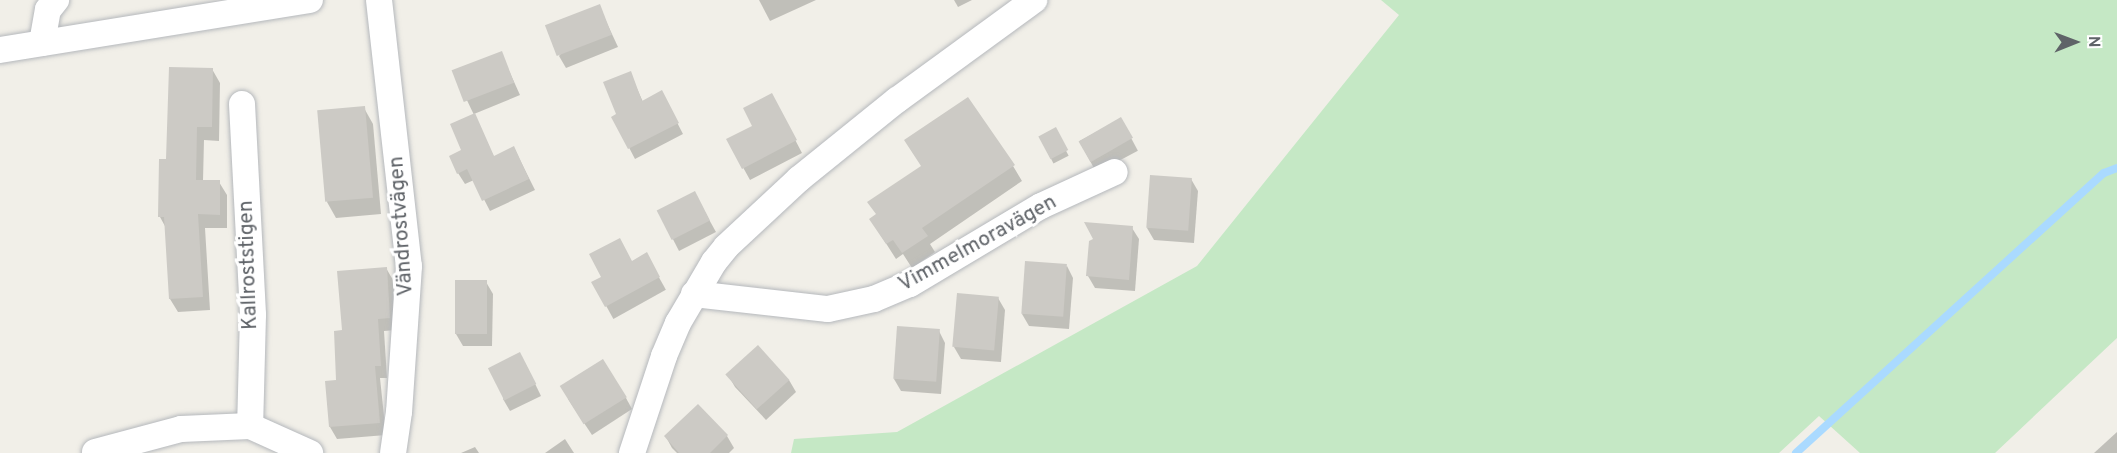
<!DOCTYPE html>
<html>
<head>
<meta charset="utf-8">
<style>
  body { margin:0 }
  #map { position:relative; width:2117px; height:453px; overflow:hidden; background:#f1efe8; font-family:Overpass,sans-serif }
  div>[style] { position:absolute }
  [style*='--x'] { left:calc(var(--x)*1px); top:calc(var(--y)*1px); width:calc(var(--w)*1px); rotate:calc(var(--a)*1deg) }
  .green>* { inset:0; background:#c5e8c5 }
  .shadow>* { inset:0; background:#0003; transform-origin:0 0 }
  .stream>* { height:8px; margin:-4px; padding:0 4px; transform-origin:4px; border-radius:4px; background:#aadaff }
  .building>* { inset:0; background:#cccac5; transform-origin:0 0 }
  .roads { filter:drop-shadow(0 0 2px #b5b8bc) drop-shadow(0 0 2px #b5b8bc) }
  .minor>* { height:26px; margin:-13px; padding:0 13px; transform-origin:13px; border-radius:13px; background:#fff }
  span { translate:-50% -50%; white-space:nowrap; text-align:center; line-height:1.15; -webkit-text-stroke:6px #fff; paint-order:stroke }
  .street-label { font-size:21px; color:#5f6368 }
  .north { position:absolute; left:2045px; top:12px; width:60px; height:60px; -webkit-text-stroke:4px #fff; paint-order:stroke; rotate:89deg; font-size:16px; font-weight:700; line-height:24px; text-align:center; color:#5f6368 }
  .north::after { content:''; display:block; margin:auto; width:21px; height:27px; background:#5f6368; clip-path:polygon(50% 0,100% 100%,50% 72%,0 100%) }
</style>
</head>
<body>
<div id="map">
  <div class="green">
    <i style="clip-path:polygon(1381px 0,2117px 0,2117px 338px,1995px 453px,1860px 453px,1819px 416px,1779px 453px,791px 453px,794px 439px,897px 432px,1197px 266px,1399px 15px)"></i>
  </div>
  <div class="shadow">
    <i style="clip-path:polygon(759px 0,816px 0,770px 21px)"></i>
    <i style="clip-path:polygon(954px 0,972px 0,958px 7px)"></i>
    <i style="clip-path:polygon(599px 6px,618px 47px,566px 68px,559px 56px)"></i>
    <i style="clip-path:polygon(501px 53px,520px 95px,474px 114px,494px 157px,514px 148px,535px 190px,490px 211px,474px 180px,465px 184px,458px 173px,474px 115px,454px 73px)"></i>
    <i style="clip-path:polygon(212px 69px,220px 83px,219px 141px,204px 140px,203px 181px,219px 182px,227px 195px,227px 228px,205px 228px,210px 310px,178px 312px,170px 299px,166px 228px,160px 217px,168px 161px)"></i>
    <i style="clip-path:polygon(630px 73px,643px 102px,667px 103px,683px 134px,635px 159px,613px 117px,618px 115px)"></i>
    <i style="clip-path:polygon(778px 107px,802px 153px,750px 180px,728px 140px,754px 126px)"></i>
    <i style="clip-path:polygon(364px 108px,373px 124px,381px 214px,336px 218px,327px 202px)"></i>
    <i style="left:1121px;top:119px;width:36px;height:47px;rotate:62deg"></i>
    <i style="left:1055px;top:129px;width:30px;height:17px;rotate:63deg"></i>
    <i style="clip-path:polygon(1013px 166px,1022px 181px,930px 244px,935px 252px,912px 268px,903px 254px,896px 259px,880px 234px,877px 215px,922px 167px)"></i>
    <i style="clip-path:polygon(1191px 179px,1198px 191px,1194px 243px,1154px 240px,1147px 228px)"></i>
    <i style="clip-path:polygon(701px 205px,716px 232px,679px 251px,659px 212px)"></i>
    <i style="clip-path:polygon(1132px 228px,1139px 239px,1135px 291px,1095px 288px,1088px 276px)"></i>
    <i style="left:646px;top:254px;width:41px;height:60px;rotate:61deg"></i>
    <i style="clip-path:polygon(1067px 266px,1073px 278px,1069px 329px,1029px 326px,1022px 314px)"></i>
    <i style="clip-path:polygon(386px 268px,393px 280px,396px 330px,384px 331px,387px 378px,380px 378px,386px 435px,337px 439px,330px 427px,344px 332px)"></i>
    <i style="clip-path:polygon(486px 282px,493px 294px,492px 346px,463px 346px,456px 334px)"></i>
    <i style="clip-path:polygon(998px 298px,1005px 310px,1001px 362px,961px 359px,954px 347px)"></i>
    <i style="clip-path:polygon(939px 331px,945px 343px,941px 394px,901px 391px,894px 379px)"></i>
    <i style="clip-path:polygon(526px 365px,541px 396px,510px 411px,503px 399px)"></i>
    <i style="clip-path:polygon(728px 375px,789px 380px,796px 392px,766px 420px,735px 387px)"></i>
    <i style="clip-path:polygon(626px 398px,632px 409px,592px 435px,568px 399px)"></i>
    <i style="clip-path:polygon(698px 406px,727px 436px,734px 448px,729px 453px,677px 453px,672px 448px,666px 437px)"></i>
    <i style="clip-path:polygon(2117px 432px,2117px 453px,2094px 453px)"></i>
    <i style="clip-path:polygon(565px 439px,574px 453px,545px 453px)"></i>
    <i style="clip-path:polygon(475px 447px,479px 453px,461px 453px)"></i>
  </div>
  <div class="stream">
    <i style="--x:1796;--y:453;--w:416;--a:-42.3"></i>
    <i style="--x:2104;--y:173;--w:14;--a:-21"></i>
  </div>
  <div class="building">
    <i style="left:600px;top:4px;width:33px;height:59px;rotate:69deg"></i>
    <i style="left:502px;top:51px;width:34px;height:54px;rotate:69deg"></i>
    <i style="clip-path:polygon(169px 67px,213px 68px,212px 127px,197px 127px,196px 180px,220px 180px,220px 215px,198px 214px,203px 297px,169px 299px,164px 217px,158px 217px,159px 159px,166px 159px)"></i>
    <i style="clip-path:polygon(631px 71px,642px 101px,662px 90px,679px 123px,628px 149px,611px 117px,616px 114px,603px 82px)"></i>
    <i style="clip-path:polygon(772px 93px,797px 140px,742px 169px,726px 139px,752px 126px,743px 108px)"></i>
    <i style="clip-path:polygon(968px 97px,1015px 165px,922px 228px,928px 236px,902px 253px,893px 240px,886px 244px,869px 219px,876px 214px,867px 202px,921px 166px,904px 140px)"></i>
    <i style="left:365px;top:106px;width:92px;height:48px;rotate:85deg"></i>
    <i style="clip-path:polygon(475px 113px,494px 156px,514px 146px,529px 179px,482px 201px,467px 169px,457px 174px,449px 156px,461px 150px,450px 124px)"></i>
    <i style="left:1121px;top:117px;width:24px;height:49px;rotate:60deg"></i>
    <i style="left:1056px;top:127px;width:26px;height:20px;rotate:62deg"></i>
    <i style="left:1150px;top:175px;width:42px;height:53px;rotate:4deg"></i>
    <i style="left:695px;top:191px;width:33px;height:43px;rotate:63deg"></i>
    <i style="clip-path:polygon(1084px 222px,1133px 226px,1129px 280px,1086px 276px,1089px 241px,1093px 239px)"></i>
    <i style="clip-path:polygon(620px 238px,632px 261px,647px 252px,660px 277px,605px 307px,591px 282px,601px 277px,589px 254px)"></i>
    <i style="left:1025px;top:261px;width:42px;height:53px;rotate:4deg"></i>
    <i style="clip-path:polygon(387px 267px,390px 318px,378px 319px,381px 366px,375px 366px,380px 423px,329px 427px,325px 381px,336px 380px,334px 331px,342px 330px,337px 271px)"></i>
    <i style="left:455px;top:280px;width:32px;height:54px"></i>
    <i style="left:957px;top:293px;width:42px;height:54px;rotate:5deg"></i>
    <i style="left:897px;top:326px;width:43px;height:53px;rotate:4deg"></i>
    <i style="left:758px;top:345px;width:47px;height:44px;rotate:48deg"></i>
    <i style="left:520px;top:352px;width:36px;height:36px;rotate:63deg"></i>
    <i style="left:603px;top:359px;width:45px;height:51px;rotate:58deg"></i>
    <i style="clip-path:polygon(698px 404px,728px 435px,710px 453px,679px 453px,664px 436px)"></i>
  </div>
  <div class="roads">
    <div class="minor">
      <i style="--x:379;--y:0;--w:268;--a:83.6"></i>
      <i style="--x:409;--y:266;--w:146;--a:93.9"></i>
      <i style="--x:399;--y:412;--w:41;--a:98.3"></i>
      <i style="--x:42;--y:43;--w:34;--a:-80"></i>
      <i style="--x:48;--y:10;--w:13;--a:-51"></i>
      <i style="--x:0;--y:50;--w:314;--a:-9.2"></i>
      <i style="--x:242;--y:104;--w:211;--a:87"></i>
      <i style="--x:253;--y:315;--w:111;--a:91.5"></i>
      <i style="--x:694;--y:294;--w:135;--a:6.4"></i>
      <i style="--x:828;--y:309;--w:47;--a:-12.3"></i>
      <i style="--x:874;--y:299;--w:39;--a:-23"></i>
      <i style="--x:910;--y:284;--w:152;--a:-30.8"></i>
      <i style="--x:1041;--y:206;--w:81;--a:-24.7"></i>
      <i style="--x:95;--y:452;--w:89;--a:-15"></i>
      <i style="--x:181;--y:429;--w:69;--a:-2.5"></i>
      <i style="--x:250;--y:426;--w:66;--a:24.2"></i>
      <i style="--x:632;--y:453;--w:102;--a:-71.7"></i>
      <i style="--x:664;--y:356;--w:36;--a:-67"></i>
      <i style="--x:678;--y:323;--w:71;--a:-59.5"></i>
      <i style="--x:714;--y:262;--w:19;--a:-51"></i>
      <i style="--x:726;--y:247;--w:100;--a:-43"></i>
      <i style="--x:799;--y:179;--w:126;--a:-38.9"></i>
      <i style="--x:897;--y:100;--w:170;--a:-36.1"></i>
    </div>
  </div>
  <div class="street-label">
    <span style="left:402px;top:226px;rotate:-94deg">Vändrostvägen</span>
    <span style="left:978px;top:244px;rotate:-29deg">Vimmelmoravägen</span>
    <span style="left:249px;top:265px;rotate:-92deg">Kallroststigen</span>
  </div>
  <div class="north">N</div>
</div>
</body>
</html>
